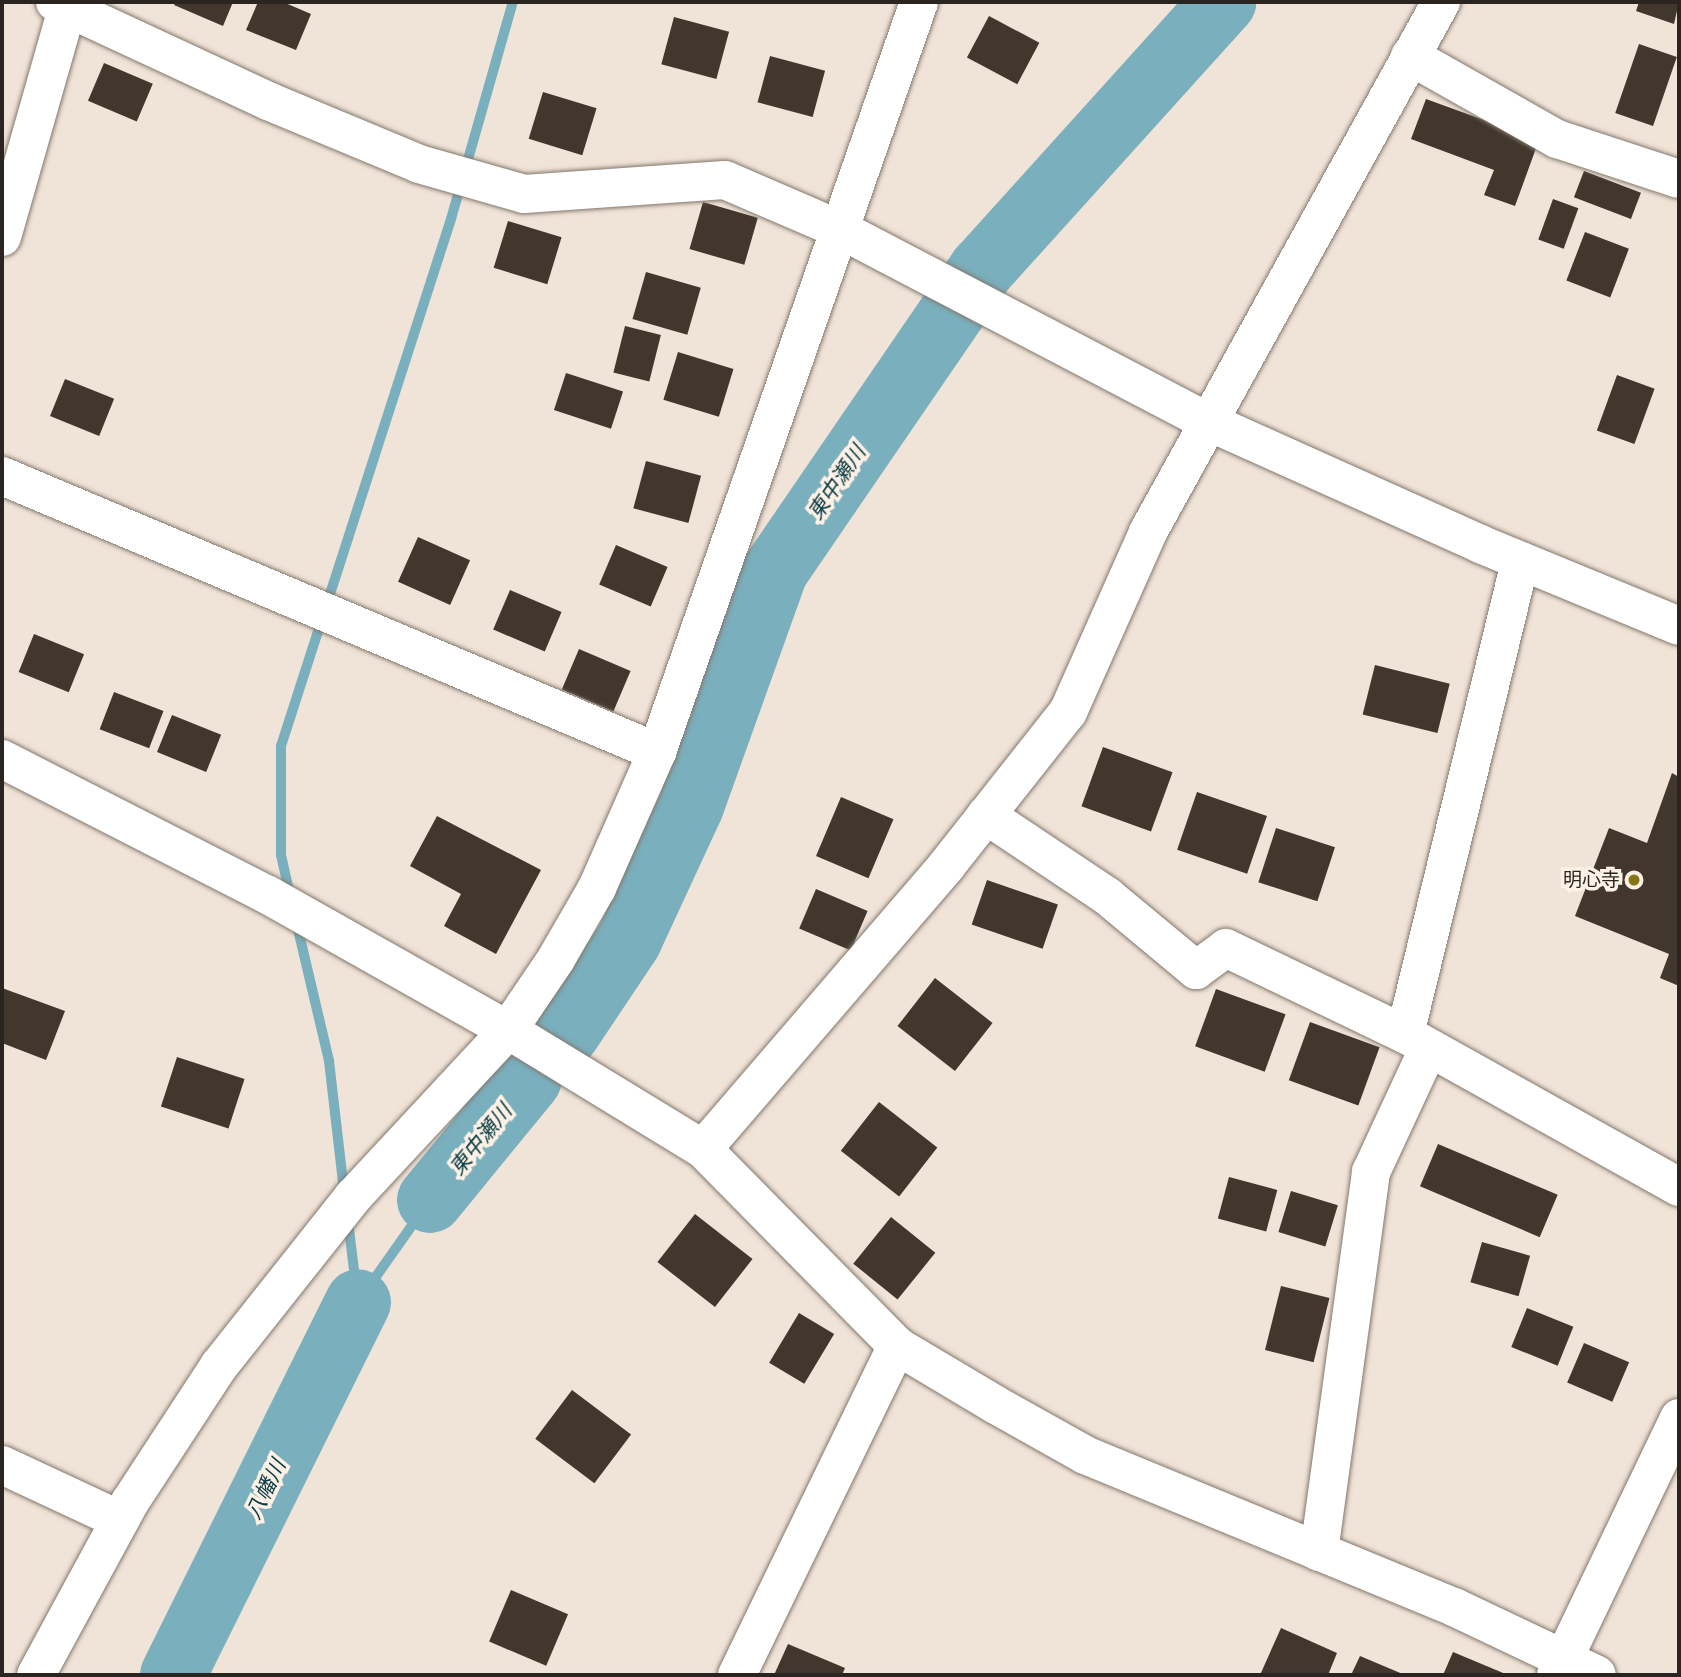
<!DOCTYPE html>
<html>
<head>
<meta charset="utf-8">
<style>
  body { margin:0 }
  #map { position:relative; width:1681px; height:1677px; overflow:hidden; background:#f0e3d7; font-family:"Noto Sans","Noto Sans JP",sans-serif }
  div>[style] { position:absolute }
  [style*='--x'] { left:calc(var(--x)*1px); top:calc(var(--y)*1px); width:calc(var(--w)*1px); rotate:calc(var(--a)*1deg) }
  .stream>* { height:10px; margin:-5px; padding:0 5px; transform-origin:5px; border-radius:5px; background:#7aafbe }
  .river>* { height:66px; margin:-33px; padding:0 33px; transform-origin:33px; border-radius:33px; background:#7aafbe }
  .building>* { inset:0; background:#41372d; transform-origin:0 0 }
  .roads { filter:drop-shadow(0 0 2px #83786d) drop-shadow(0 0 2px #83786d) }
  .street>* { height:38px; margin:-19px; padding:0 19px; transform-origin:19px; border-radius:19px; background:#fff }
  .secondary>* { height:38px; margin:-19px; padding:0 19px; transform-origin:19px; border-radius:19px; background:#fff }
  .dots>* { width:19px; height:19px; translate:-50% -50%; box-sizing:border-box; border:4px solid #fdf0e4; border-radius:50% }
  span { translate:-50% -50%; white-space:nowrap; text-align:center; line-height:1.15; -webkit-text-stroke:7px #fdf0e4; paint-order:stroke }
  .poi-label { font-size:19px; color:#2a2521 }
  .right { translate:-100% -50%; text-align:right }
  .water-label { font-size:21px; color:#063a45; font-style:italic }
  .frame { position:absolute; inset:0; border:4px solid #2a2521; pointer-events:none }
</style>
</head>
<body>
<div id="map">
  <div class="stream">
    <i style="--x:290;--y:895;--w:41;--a:-102.7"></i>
    <i style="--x:281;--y:855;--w:109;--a:-90"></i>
    <i style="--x:281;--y:746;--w:554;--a:-72.12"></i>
    <i style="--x:451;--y:219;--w:226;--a:-74.1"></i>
    <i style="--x:296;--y:921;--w:144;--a:76.7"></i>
    <i style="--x:329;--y:1061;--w:131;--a:83.4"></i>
    <i style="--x:348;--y:1221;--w:82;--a:83"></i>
    <i style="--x:358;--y:1302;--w:125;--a:-54.8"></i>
  </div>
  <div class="river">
    <i style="--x:567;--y:1033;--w:112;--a:-56.3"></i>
    <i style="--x:629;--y:940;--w:148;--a:-65.2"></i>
    <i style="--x:691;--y:806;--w:250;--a:-70.3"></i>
    <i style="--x:775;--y:571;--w:366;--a:-55.6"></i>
    <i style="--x:982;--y:269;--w:360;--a:-47.9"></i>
    <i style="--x:430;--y:1200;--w:156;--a:-50.7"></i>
    <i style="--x:173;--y:1675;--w:416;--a:-63.6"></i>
  </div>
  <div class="building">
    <i style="clip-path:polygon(176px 2px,233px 2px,223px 26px,174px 5px)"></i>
    <i style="clip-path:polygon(258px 2px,283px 2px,311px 14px,296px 50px,246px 30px)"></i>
    <i style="clip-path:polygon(1639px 2px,1679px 2px,1674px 24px,1636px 11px)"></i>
    <i style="left:989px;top:16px;width:57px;height:47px;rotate:28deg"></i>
    <i style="left:674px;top:17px;width:57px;height:49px;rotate:15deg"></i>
    <i style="left:1639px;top:44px;width:40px;height:73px;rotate:19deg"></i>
    <i style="left:770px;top:56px;width:57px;height:48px;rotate:15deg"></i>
    <i style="left:104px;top:63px;width:53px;height:41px;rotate:23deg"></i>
    <i style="left:543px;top:92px;width:56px;height:49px;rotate:17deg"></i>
    <i style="clip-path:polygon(1426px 99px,1539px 140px,1515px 206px,1484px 195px,1494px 170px,1411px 139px)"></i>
    <i style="left:1584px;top:171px;width:61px;height:28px;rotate:21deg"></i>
    <i style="left:1553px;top:199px;width:27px;height:43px;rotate:20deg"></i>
    <i style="left:703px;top:202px;width:57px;height:49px;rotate:16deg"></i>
    <i style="left:508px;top:221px;width:56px;height:49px;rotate:17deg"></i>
    <i style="left:1585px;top:232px;width:47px;height:52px;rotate:21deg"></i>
    <i style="left:646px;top:272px;width:57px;height:49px;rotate:16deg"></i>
    <i style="left:625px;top:326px;width:37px;height:48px;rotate:14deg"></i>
    <i style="left:678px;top:352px;width:58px;height:50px;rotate:17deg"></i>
    <i style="left:566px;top:373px;width:60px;height:39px;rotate:18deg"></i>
    <i style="left:1617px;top:375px;width:40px;height:59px;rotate:20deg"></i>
    <i style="left:65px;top:379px;width:53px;height:40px;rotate:22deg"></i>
    <i style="left:646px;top:461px;width:57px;height:49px;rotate:15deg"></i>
    <i style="left:418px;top:537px;width:57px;height:49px;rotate:24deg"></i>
    <i style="left:616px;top:545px;width:56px;height:43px;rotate:23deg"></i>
    <i style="left:510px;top:590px;width:56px;height:43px;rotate:23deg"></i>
    <i style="left:34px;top:634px;width:54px;height:41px;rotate:22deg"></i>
    <i style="left:579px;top:649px;width:56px;height:44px;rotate:23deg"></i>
    <i style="left:1375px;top:665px;width:77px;height:51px;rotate:14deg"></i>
    <i style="left:114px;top:692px;width:53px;height:40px;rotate:21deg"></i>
    <i style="left:172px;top:715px;width:53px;height:40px;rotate:22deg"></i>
    <i style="left:1103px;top:747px;width:74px;height:63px;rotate:20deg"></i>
    <i style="clip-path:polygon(1672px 773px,1679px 777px,1679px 986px,1660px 978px,1669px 954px,1575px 916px,1609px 828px,1647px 843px)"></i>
    <i style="left:1197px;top:792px;width:74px;height:61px;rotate:19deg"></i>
    <i style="left:841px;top:797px;width:57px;height:64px;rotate:23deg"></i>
    <i style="clip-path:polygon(437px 816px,541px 870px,496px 954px,444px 926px,461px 894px,410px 866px)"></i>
    <i style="left:1276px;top:828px;width:62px;height:57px;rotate:18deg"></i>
    <i style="left:987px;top:880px;width:75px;height:47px;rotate:19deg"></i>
    <i style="left:816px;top:889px;width:56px;height:43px;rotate:23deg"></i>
    <i style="left:935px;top:978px;width:73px;height:61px;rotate:38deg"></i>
    <i style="clip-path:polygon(2px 988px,65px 1011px,46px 1060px,2px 1043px)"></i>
    <i style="left:1216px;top:989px;width:74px;height:61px;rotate:20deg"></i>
    <i style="left:1310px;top:1022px;width:74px;height:62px;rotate:20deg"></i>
    <i style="left:177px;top:1057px;width:71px;height:52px;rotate:18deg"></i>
    <i style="left:879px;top:1102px;width:74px;height:62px;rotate:38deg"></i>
    <i style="left:1438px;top:1144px;width:130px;height:46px;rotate:23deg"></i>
    <i style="left:1229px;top:1177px;width:50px;height:43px;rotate:15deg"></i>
    <i style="left:1291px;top:1191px;width:49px;height:43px;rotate:17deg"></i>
    <i style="left:695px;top:1214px;width:73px;height:61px;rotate:38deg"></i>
    <i style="left:891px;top:1217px;width:57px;height:60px;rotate:39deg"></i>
    <i style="left:1482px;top:1242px;width:50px;height:42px;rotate:16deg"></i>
    <i style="left:1281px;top:1286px;width:50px;height:66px;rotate:14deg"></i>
    <i style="left:1527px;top:1308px;width:50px;height:42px;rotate:22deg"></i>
    <i style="left:799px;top:1313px;width:41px;height:58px;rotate:31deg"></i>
    <i style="left:1584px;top:1343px;width:49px;height:43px;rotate:23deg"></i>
    <i style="left:572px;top:1390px;width:74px;height:61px;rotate:37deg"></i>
    <i style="left:511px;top:1590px;width:62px;height:56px;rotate:23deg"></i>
    <i style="clip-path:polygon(1281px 1628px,1337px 1653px,1328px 1675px,1260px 1675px)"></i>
    <i style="clip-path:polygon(788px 1644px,845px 1668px,842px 1675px,774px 1675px)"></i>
    <i style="clip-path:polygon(1453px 1652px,1508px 1675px,1443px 1675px)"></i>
    <i style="clip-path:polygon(1360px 1656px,1405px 1675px,1351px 1675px)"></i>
  </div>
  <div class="roads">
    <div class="street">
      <i style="--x:55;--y:2;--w:235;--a:24.9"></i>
      <i style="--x:268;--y:101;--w:164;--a:22.6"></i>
      <i style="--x:419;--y:164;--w:109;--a:15.9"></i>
      <i style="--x:524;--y:194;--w:201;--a:-4"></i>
      <i style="--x:725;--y:180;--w:126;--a:23.3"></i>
      <i style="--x:841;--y:230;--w:415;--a:27.6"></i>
      <i style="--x:1209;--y:422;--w:297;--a:24.2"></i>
      <i style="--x:1480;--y:544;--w:215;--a:22.4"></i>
      <i style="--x:1410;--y:56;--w:169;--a:29.5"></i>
      <i style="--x:1557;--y:139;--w:128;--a:18.2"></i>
      <i style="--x:2;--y:237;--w:244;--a:-74.1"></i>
      <i style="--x:2;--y:476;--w:711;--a:22.85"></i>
      <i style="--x:2;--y:759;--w:299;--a:27.1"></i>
      <i style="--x:268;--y:895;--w:275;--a:29.4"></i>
      <i style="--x:508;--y:1030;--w:228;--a:31.4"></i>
      <i style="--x:703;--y:1149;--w:276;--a:45.4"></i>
      <i style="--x:897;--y:1346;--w:115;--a:30.8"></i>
      <i style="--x:996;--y:1405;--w:102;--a:29.3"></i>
      <i style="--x:1085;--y:1455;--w:399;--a:22.4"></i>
      <i style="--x:1454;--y:1607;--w:158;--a:25.4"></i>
      <i style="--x:986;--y:815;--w:146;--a:33.8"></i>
      <i style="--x:1107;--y:896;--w:116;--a:39.7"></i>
      <i style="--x:1196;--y:970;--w:37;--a:-36"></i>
      <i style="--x:1226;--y:948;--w:199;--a:25.7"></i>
      <i style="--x:1405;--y:1034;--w:314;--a:29.2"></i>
      <i style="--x:1405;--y:1034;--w:487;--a:-76.3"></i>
      <i style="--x:703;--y:1149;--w:374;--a:-49.3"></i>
      <i style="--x:947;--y:865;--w:195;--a:-51.7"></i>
      <i style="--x:1068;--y:712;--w:197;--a:-66"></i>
      <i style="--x:1148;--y:532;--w:606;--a:-61.06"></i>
      <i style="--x:2;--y:1465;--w:130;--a:25"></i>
      <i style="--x:1319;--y:1552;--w:384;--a:-82.2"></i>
      <i style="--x:1371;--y:1172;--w:136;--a:-65.1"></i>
      <i style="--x:737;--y:1675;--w:366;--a:-64.1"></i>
      <i style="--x:1556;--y:1675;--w:285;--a:-64.4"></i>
    </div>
    <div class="secondary">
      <i style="--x:36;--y:1675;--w:197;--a:-61.5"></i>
      <i style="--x:130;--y:1502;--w:163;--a:-56.8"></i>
      <i style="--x:219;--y:1366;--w:216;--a:-51.6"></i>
      <i style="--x:353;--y:1197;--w:228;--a:-47.1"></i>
      <i style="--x:508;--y:1030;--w:86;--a:-55.9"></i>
      <i style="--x:556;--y:959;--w:82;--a:-60"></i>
      <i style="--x:597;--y:888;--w:149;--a:-66.2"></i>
      <i style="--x:657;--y:752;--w:794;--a:-70.74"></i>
    </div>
  </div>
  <div class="dots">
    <i style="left:1634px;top:880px;background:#857518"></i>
  </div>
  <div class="poi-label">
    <span class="right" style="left:1620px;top:880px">明心寺</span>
  </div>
  <div class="water-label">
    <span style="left:836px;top:482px;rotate:-56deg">東中瀬川</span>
    <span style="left:480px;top:1139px;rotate:-51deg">東中瀬川</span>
    <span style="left:265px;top:1489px;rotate:-64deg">八幡川</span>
  </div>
  <div class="frame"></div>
</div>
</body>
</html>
